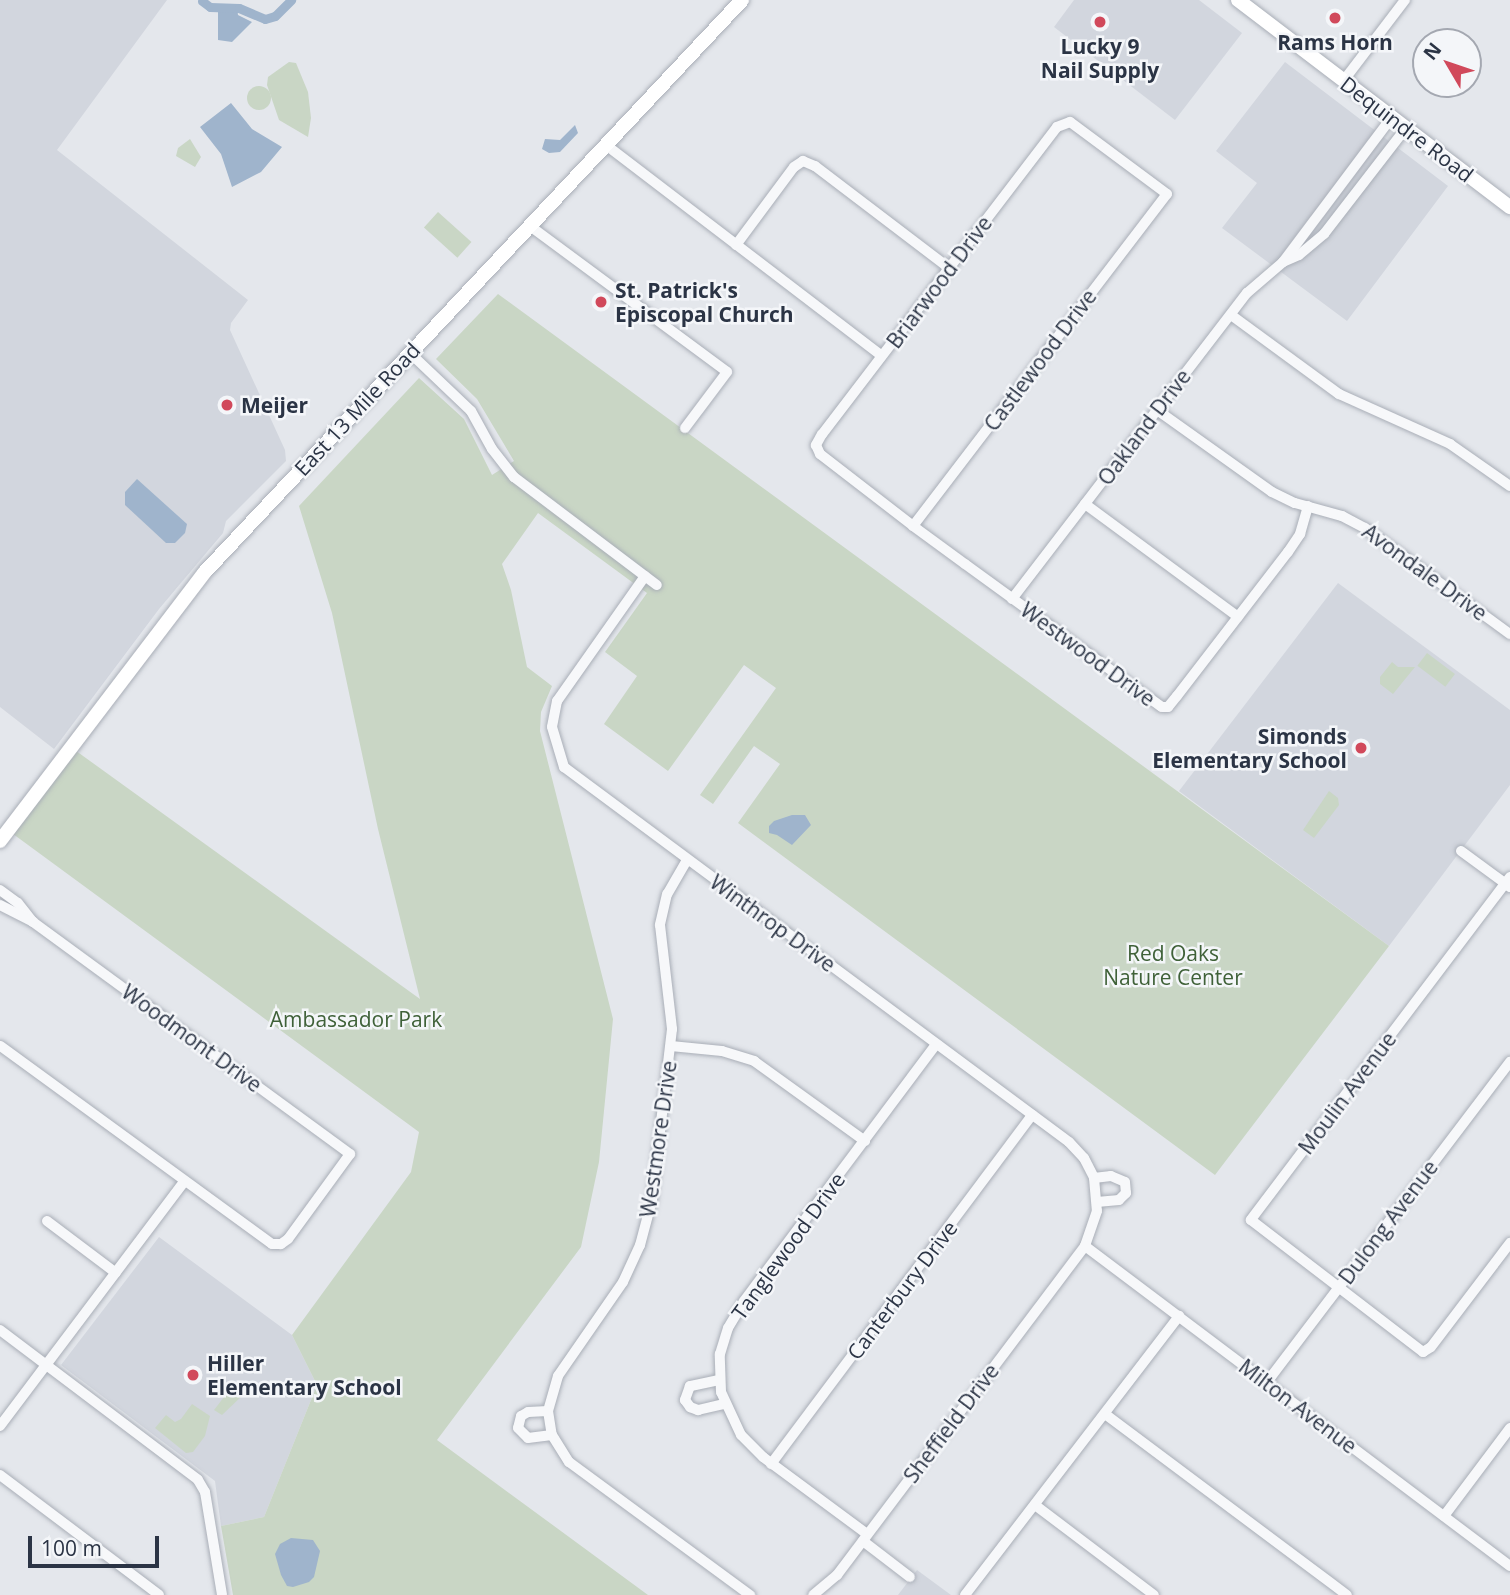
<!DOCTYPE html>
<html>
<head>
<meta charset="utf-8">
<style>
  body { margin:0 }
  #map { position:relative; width:1510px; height:1595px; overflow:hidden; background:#e4e7ec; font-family:"Open Sans",sans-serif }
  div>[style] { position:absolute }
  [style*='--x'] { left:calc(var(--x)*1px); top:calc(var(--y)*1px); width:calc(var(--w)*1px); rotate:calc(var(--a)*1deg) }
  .built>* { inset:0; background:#d2d6de }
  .green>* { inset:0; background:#c9d6c5; transform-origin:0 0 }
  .round { border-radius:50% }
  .water>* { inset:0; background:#9fb4cc }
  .canal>* { height:9px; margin:-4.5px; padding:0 4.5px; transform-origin:4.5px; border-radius:4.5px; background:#9fb4cc }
  .roads { filter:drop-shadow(0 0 2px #a9aeb7) drop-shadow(0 0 2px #a9aeb7) }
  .street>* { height:10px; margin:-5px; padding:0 5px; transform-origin:5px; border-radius:5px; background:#f7f8fa }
  .secondary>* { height:14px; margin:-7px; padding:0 7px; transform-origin:7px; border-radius:7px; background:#fff }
  .dots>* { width:19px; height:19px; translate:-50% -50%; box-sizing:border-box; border:4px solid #f4f6f9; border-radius:50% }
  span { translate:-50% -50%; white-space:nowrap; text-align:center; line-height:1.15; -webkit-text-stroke:5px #f4f6f9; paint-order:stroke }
  .poi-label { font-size:21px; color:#2b3445; font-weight:700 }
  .left { translate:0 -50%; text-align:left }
  .right { translate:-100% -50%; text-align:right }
  .street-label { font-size:21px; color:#2b3445 }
  .park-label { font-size:21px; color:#3f6138 }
  .north { position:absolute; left:1412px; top:28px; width:70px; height:70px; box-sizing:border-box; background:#f4f6f9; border:2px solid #a4a8b1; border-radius:50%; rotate:309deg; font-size:19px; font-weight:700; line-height:28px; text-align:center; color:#2b3445 }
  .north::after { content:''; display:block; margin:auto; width:24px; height:32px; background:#d1495b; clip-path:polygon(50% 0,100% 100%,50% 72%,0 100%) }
  .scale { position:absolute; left:28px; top:1536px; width:131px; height:32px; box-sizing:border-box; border:4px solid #2b3445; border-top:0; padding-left:9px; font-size:21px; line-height:24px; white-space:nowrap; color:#2b3445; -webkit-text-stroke:5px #f4f6f9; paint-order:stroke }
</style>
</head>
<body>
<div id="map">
  <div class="built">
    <i style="clip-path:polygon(0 0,167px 0,57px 150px,248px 300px,231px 323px,230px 330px,285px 450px,286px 461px,226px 521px,223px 533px,159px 609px,54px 749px,0 707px)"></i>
    <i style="clip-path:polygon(1074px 0,1199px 0,1242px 33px,1175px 120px,1054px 27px)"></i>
    <i style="clip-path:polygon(1285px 62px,1448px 186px,1347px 321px,1222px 228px,1257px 183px,1216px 151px)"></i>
    <i style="clip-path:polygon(1338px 583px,1510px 710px,1510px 785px,1389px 946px,1179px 791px)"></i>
    <i style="clip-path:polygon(159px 1237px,292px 1335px,317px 1385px,264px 1517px,221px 1526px,215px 1481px,61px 1365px)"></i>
    <i style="clip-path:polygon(917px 1570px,951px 1595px,898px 1595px)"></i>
  </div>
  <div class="green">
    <i style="clip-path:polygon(289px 62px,296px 63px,308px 92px,311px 118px,308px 137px,279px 120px,267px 85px,268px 77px)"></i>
    <i class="round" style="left:247px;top:86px;width:24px;height:24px"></i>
    <i style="clip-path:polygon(190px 139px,201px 157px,195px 167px,176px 156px,178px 148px)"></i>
    <i style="left:438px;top:212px;width:45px;height:21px;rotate:42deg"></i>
    <i style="clip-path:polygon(498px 294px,1389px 946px,1215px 1175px,738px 823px,780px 764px,754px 746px,713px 804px,700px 795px,776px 688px,744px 665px,668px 771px,604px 724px,637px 676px,605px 652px,647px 593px,538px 513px,502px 564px,511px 590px,527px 667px,552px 686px,541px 712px,540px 731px,613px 1019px,599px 1162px,581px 1247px,437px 1440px,648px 1595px,233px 1595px,221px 1526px,264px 1517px,317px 1385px,292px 1335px,411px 1172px,419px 1132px,9px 831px,72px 748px,420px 999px,378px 829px,332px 613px,299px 506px,419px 378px,464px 419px,492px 475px,514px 461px,477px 399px,436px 359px)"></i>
    <i style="left:1427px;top:653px;width:35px;height:16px;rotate:37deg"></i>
    <i style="clip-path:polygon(1392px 662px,1398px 667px,1415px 667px,1393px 694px,1380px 684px,1380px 677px)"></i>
    <i style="clip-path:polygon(1329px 791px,1338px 798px,1339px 805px,1314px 838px,1303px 830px)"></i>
    <i style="clip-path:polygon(234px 1384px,244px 1394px,222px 1415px,214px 1410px)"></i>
    <i style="clip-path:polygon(192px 1404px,210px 1416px,205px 1436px,193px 1452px,186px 1453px,155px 1428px,166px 1415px,175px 1422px,181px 1419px)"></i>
  </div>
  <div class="water">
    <i style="clip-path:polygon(237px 7px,238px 15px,252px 22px,232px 42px,218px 40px,218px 8px)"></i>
    <i style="clip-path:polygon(231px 103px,252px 129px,282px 147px,261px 172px,232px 187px,221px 154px,200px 127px)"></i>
    <i style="clip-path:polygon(575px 125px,578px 133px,560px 152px,549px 153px,542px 149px,545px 139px,560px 140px)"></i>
    <i style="clip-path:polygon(137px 479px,187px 524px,185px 533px,175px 543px,166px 543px,125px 505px,125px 492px)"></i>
    <i style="clip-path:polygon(792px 815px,805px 815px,811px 825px,792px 845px,777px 835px,769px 833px,769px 826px,774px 821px)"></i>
    <i style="clip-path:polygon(291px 1538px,313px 1540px,320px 1551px,314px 1577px,309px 1582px,293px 1587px,287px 1586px,281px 1575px,275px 1554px,280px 1544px)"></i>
  </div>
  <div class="canal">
    <i style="--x:202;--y:1;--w:10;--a:37"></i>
    <i style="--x:210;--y:7;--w:29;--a:2"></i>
    <i style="--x:239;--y:8;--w:28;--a:23"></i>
    <i style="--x:265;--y:19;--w:10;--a:-17"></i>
    <i style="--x:275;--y:16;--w:23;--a:-45"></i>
  </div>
  <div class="roads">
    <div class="street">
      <i style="--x:1344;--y:80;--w:101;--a:-52.7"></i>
      <i style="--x:606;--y:145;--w:347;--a:37.4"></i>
      <i style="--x:530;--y:226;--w:245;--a:36.5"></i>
      <i style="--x:727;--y:372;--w:70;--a:126.9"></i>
      <i style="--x:736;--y:245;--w:97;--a:-53.4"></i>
      <i style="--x:794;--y:167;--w:11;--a:-34"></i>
      <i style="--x:803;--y:161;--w:13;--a:23"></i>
      <i style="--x:815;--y:166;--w:168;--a:37.3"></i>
      <i style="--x:1283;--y:262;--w:181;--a:-53.1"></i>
      <i style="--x:1231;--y:315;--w:134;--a:36.2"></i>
      <i style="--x:1339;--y:394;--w:122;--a:24.2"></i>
      <i style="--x:1450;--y:444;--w:73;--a:35"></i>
      <i style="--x:410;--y:353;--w:84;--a:43.6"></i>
      <i style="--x:471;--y:411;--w:43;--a:61.1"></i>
      <i style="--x:492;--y:449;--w:36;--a:52"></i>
      <i style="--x:514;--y:477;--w:179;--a:37.1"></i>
      <i style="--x:1157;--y:410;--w:141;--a:35.5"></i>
      <i style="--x:1272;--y:492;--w:25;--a:26"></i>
      <i style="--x:1295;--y:503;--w:49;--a:15.5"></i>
      <i style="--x:1342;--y:516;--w:26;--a:28"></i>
      <i style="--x:1365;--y:528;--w:180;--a:36.2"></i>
      <i style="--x:1085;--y:504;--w:190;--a:36.4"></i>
      <i style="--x:913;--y:526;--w:418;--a:-52.6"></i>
      <i style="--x:1167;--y:194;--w:121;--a:-143.4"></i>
      <i style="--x:1070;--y:122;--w:14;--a:159"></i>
      <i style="--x:1057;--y:127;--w:387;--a:127.4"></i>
      <i style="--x:822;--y:434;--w:13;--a:119"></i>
      <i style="--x:816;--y:445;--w:10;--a:66"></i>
      <i style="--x:820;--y:454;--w:118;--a:37.7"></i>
      <i style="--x:913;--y:526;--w:64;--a:36.2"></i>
      <i style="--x:965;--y:564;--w:243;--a:36"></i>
      <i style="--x:1162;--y:707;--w:6;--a:0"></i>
      <i style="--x:1168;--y:707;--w:14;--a:-51"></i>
      <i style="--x:1177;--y:696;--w:182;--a:-52.4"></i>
      <i style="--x:1288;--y:552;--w:22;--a:-56"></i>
      <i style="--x:1300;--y:534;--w:29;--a:-74"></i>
      <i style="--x:645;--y:576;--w:153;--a:125.1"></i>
      <i style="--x:557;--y:701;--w:26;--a:101"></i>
      <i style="--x:552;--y:727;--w:42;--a:73.3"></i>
      <i style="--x:564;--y:767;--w:629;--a:36.6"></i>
      <i style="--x:1069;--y:1142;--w:22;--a:47"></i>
      <i style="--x:1084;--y:1158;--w:22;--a:63"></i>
      <i style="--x:1094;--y:1178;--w:33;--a:85"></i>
      <i style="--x:1097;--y:1211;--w:37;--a:109"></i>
      <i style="--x:1085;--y:1246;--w:412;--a:127"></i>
      <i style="--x:837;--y:1575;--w:31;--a:140"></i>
      <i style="--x:1012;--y:599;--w:386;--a:-52.5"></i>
      <i style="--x:1247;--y:293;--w:48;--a:-40.7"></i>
      <i style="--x:1283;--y:262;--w:17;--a:-24"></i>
      <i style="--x:1299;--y:255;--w:33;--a:-40"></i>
      <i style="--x:1324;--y:234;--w:134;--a:-52.3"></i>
      <i style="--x:1461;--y:851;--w:61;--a:36.3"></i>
      <i style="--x:687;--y:860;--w:39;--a:120"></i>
      <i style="--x:667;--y:894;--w:32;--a:103"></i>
      <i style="--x:660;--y:925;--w:105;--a:83.4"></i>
      <i style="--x:672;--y:1029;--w:172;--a:96.7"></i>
      <i style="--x:652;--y:1200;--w:47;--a:104.9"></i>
      <i style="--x:640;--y:1245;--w:41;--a:114.7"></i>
      <i style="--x:623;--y:1282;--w:114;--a:124.7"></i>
      <i style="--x:558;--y:1376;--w:36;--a:106"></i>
      <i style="--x:548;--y:1411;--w:24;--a:81"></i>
      <i style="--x:552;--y:1435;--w:32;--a:58"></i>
      <i style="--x:569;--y:1462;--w:225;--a:36.3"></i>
      <i style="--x:1510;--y:877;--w:430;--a:127.1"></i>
      <i style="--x:1251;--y:1220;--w:217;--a:37.5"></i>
      <i style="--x:1423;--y:1352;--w:9;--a:-32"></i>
      <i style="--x:1431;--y:1347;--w:131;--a:-52.8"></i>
      <i style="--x:0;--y:890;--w:22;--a:36"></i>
      <i style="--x:18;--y:903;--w:24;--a:52"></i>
      <i style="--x:33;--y:922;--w:393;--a:36.2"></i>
      <i style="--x:350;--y:1154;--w:105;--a:126.1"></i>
      <i style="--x:288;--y:1239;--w:9;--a:144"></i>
      <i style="--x:281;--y:1244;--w:9;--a:180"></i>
      <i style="--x:272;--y:1244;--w:336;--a:-143.9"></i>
      <i style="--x:0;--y:905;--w:37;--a:27"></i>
      <i style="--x:671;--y:1046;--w:51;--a:5.6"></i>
      <i style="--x:722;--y:1051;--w:34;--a:17"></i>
      <i style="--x:754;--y:1061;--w:137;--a:35.8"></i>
      <i style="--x:1094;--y:1178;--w:17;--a:-7"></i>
      <i style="--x:1111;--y:1176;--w:15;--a:23"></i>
      <i style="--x:1125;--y:1182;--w:11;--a:85"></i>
      <i style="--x:1126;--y:1193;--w:10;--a:135"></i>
      <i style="--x:1119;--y:1200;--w:22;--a:175"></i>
      <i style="--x:47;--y:1221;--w:86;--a:37"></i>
      <i style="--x:1085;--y:1246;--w:532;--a:36.98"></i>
      <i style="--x:0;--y:1330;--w:248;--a:37.1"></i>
      <i style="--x:198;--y:1480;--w:14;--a:60"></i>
      <i style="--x:205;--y:1492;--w:104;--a:80.6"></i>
      <i style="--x:719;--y:1380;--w:30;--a:168"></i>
      <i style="--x:690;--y:1386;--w:15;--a:110"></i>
      <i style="--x:685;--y:1400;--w:9;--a:54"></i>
      <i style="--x:690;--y:1407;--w:9;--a:21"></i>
      <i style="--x:698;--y:1410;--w:27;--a:-13"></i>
      <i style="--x:1267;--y:1382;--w:402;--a:-52.8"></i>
      <i style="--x:548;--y:1411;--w:20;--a:177"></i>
      <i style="--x:528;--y:1412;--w:8;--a:150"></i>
      <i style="--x:521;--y:1416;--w:12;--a:104"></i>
      <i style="--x:518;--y:1428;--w:14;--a:45"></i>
      <i style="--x:528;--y:1438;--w:24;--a:-7"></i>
      <i style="--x:1105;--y:1414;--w:302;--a:36.8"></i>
      <i style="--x:0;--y:1426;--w:306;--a:-53"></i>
      <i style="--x:771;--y:1464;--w:436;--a:-53.2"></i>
      <i style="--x:0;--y:1475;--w:199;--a:37"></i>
      <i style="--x:1035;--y:1505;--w:149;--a:37.1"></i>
      <i style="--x:1444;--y:1516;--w:110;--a:-53.1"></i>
      <i style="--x:867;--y:1534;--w:129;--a:-143.5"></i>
      <i style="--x:763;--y:1457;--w:31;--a:-135"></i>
      <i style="--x:741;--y:1435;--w:47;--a:-114.9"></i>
      <i style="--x:721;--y:1392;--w:38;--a:-92"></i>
      <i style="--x:720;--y:1354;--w:27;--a:-73"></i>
      <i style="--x:728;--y:1328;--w:31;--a:-59"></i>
      <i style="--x:744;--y:1301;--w:321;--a:-53.2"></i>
      <i style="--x:863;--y:1541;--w:59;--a:37.5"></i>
      <i style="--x:965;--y:1595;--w:352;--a:-52.5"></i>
    </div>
    <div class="secondary">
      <i style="--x:1238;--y:0;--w:342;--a:37.3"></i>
      <i style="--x:0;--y:841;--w:337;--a:-52.7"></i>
      <i style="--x:204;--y:573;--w:786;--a:-46.8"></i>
    </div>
  </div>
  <div class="dots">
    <i style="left:1335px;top:18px;background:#d1495b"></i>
    <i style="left:1100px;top:22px;background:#d1495b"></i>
    <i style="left:601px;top:302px;background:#d1495b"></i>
    <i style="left:227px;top:405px;background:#d1495b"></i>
    <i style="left:1361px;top:748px;background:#d1495b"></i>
    <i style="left:193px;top:1375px;background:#d1495b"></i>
  </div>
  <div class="poi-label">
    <span style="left:1335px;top:42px">Rams Horn</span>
    <span style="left:1100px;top:58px">Lucky 9<br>Nail Supply</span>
    <span class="left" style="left:615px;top:302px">St. Patrick's<br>Episcopal Church</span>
    <span class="left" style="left:241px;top:405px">Meijer</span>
    <span class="right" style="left:1347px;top:748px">Simonds<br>Elementary School</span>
    <span class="left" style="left:207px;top:1375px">Hiller<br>Elementary School</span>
  </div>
  <div class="street-label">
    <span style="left:1407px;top:129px;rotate:37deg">Dequindre Road</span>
    <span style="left:939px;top:282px;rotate:-53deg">Briarwood Drive</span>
    <span style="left:1040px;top:360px;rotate:-53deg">Castlewood Drive</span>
    <span style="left:357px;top:409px;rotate:-47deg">East 13 Mile Road</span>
    <span style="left:1144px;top:427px;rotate:-53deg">Oakland Drive</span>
    <span style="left:1425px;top:572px;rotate:36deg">Avondale Drive</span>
    <span style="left:1088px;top:654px;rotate:36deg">Westwood Drive</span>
    <span style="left:773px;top:923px;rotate:36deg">Winthrop Drive</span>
    <span style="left:192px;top:1038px;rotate:36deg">Woodmont Drive</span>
    <span style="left:1347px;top:1093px;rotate:-53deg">Moulin Avenue</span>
    <span style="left:658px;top:1139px;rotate:-82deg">Westmore Drive</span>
    <span style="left:1388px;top:1222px;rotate:-53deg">Dulong Avenue</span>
    <span style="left:788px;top:1246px;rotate:-54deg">Tanglewood Drive</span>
    <span style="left:902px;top:1290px;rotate:-53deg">Canterbury Drive</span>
    <span style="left:1298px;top:1406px;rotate:37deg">Milton Avenue</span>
    <span style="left:951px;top:1423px;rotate:-53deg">Sheffield Drive</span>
  </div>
  <div class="park-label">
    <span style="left:1173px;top:965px">Red Oaks<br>Nature Center</span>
    <span style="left:356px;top:1019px">Ambassador Park</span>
  </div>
  <div class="north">N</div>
  <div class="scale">100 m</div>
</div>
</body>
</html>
